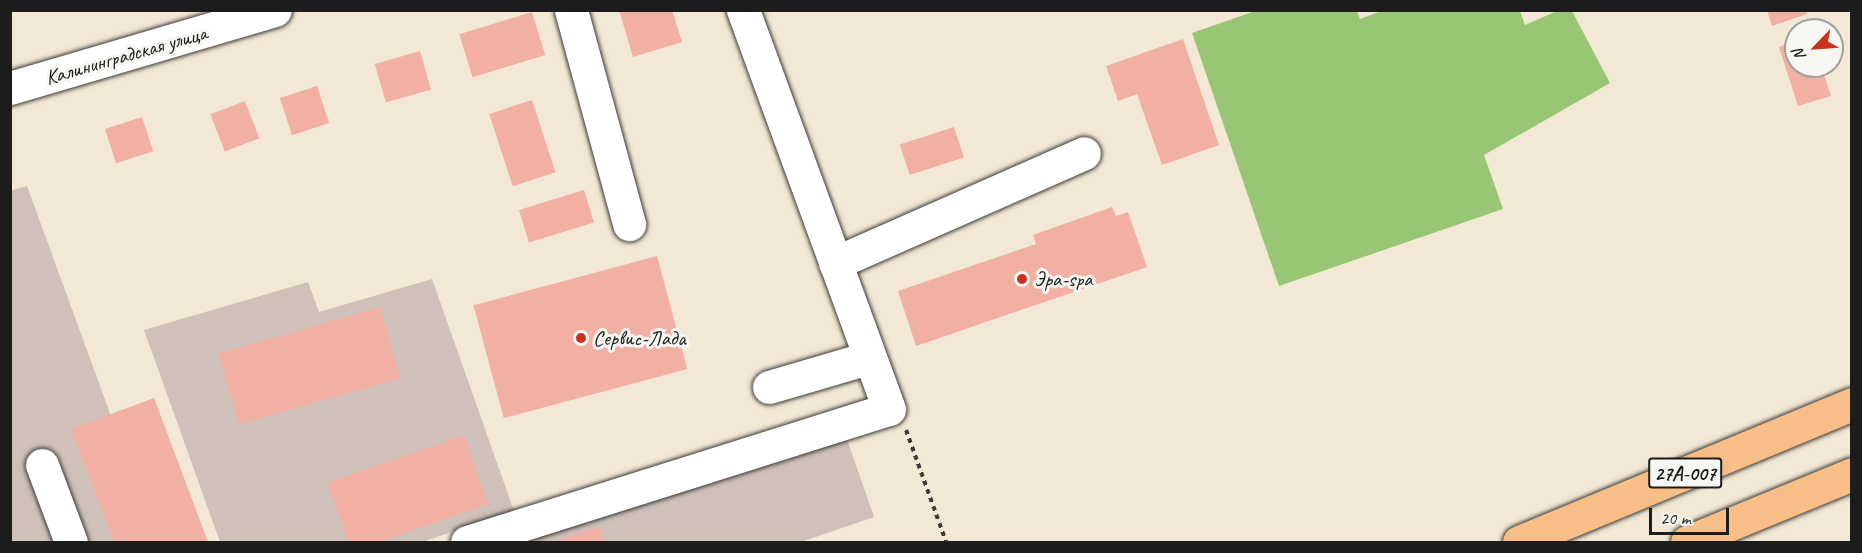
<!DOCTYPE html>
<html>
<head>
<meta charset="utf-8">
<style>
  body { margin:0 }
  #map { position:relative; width:1862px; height:553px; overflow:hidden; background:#f3e8d5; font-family:Caveat,sans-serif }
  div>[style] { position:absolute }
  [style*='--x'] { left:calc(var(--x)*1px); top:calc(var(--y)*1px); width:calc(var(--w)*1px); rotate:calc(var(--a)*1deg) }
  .industrial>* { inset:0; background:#cfc0ba }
  .green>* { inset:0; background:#99c674 }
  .building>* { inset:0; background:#f2afa3; transform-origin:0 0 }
  .path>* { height:4px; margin-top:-2px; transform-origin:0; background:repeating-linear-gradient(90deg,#3c3b38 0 4.5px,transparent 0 9px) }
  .roads { filter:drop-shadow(0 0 2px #3c3b38) drop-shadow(0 0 2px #3c3b38) }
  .minor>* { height:33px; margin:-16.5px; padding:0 16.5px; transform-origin:16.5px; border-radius:16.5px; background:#fff }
  .highway>* { height:33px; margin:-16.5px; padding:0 16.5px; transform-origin:16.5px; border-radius:16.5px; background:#f7be88 }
  .dots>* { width:16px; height:16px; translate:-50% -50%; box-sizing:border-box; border:3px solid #f6f6f2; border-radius:50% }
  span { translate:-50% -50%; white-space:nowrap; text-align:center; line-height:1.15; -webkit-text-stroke:6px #f6f6f2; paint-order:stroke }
  .shield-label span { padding:2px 4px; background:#f6f6f2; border:2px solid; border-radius:4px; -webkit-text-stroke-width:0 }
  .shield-label { font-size:20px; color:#1c1c1c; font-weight:700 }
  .street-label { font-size:21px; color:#1c1c1c }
  .poi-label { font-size:21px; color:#1c1c1c }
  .left { translate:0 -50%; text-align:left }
  .frame { position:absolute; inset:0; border:12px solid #1c1c1c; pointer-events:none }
  .north { position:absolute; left:1784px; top:18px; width:60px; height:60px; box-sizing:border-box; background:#f6f6f2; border:2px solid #9f9f9c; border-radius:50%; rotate:245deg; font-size:16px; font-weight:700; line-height:24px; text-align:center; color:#1c1c1c }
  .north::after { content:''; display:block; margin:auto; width:21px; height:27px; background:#c8321e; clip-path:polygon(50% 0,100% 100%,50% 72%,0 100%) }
  .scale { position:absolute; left:1649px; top:508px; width:80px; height:27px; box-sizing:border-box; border:3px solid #1c1c1c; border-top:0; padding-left:8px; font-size:18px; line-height:21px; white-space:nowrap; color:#1c1c1c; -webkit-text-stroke:4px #f6f6f2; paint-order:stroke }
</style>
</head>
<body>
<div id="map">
  <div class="industrial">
    <i style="clip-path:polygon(27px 186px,157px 542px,11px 542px,10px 191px)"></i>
    <i style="clip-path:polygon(432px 279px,514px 511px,422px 542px,220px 542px,144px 330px,308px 282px,319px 312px)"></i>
    <i style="clip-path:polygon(840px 419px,874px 517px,801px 542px,481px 542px)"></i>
  </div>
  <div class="green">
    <i style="clip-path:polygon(1384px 10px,1520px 11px,1525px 25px,1557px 11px,1572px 11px,1610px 83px,1484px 155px,1503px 209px,1279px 286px,1192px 33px,1255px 11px,1357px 11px,1360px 19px)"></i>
  </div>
  <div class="building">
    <i style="clip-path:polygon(619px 10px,672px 10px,682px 42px,633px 57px)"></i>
    <i style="clip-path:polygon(1767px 10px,1806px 10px,1807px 14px,1772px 26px)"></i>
    <i style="left:532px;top:12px;width:45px;height:76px;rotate:73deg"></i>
    <i style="clip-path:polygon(1183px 39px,1219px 145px,1162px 165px,1137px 94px,1118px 101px,1106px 66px)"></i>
    <i style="clip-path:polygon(1796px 41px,1796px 66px,1821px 66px,1831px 96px,1798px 106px,1779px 47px)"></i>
    <i style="left:420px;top:51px;width:40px;height:47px;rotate:74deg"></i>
    <i style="left:317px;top:86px;width:39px;height:39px;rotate:72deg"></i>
    <i style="left:532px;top:100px;width:76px;height:45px;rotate:72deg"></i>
    <i style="left:245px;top:101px;width:40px;height:37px;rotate:69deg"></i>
    <i style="left:142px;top:117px;width:36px;height:39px;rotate:72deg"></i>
    <i style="left:954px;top:127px;width:32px;height:57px;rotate:72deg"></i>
    <i style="left:584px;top:190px;width:34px;height:68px;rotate:73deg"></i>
    <i style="clip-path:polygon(1112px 207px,1116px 216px,1128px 212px,1147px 267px,916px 346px,898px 291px,1036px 244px,1033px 235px)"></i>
    <i style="left:657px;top:256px;width:117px;height:190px;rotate:75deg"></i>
    <i style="left:380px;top:307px;width:74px;height:168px;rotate:74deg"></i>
    <i style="clip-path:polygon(154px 398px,208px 542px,114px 542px,71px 429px)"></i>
    <i style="clip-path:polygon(464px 435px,488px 504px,379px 542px,349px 542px,327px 483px)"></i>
    <i style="clip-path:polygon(599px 527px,603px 540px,612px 542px,553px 542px)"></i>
  </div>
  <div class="path">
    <i style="--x:906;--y:430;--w:119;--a:70.3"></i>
  </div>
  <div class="roads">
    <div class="minor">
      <i style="--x:571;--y:10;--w:222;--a:74.8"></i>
      <i style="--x:10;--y:88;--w:276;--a:-16.4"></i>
      <i style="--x:835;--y:263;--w:272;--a:-23.8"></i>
      <i style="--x:769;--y:387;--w:103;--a:-16.3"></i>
      <i style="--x:42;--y:465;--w:82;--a:69.4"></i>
      <i style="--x:467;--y:542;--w:442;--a:-17.5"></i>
      <i style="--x:889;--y:409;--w:425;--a:-110.1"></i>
    </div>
    <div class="highway">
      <i style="--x:1519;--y:542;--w:360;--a:-22.5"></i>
      <i style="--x:1687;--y:542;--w:178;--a:-22.4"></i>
    </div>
  </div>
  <div class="dots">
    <i style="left:1022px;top:279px;background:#c8321e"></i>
    <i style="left:581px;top:338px;background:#c8321e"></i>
  </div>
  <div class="shield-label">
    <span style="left:1685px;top:473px">27А-007</span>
  </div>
  <div class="street-label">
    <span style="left:126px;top:55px;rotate:-16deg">Калининградская улица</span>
  </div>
  <div class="poi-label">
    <span class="left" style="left:1034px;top:279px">Эра-spa</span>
    <span class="left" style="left:593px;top:338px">Сервис-Лада</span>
  </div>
  <div class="frame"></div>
  <div class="north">N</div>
  <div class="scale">20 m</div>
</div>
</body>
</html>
